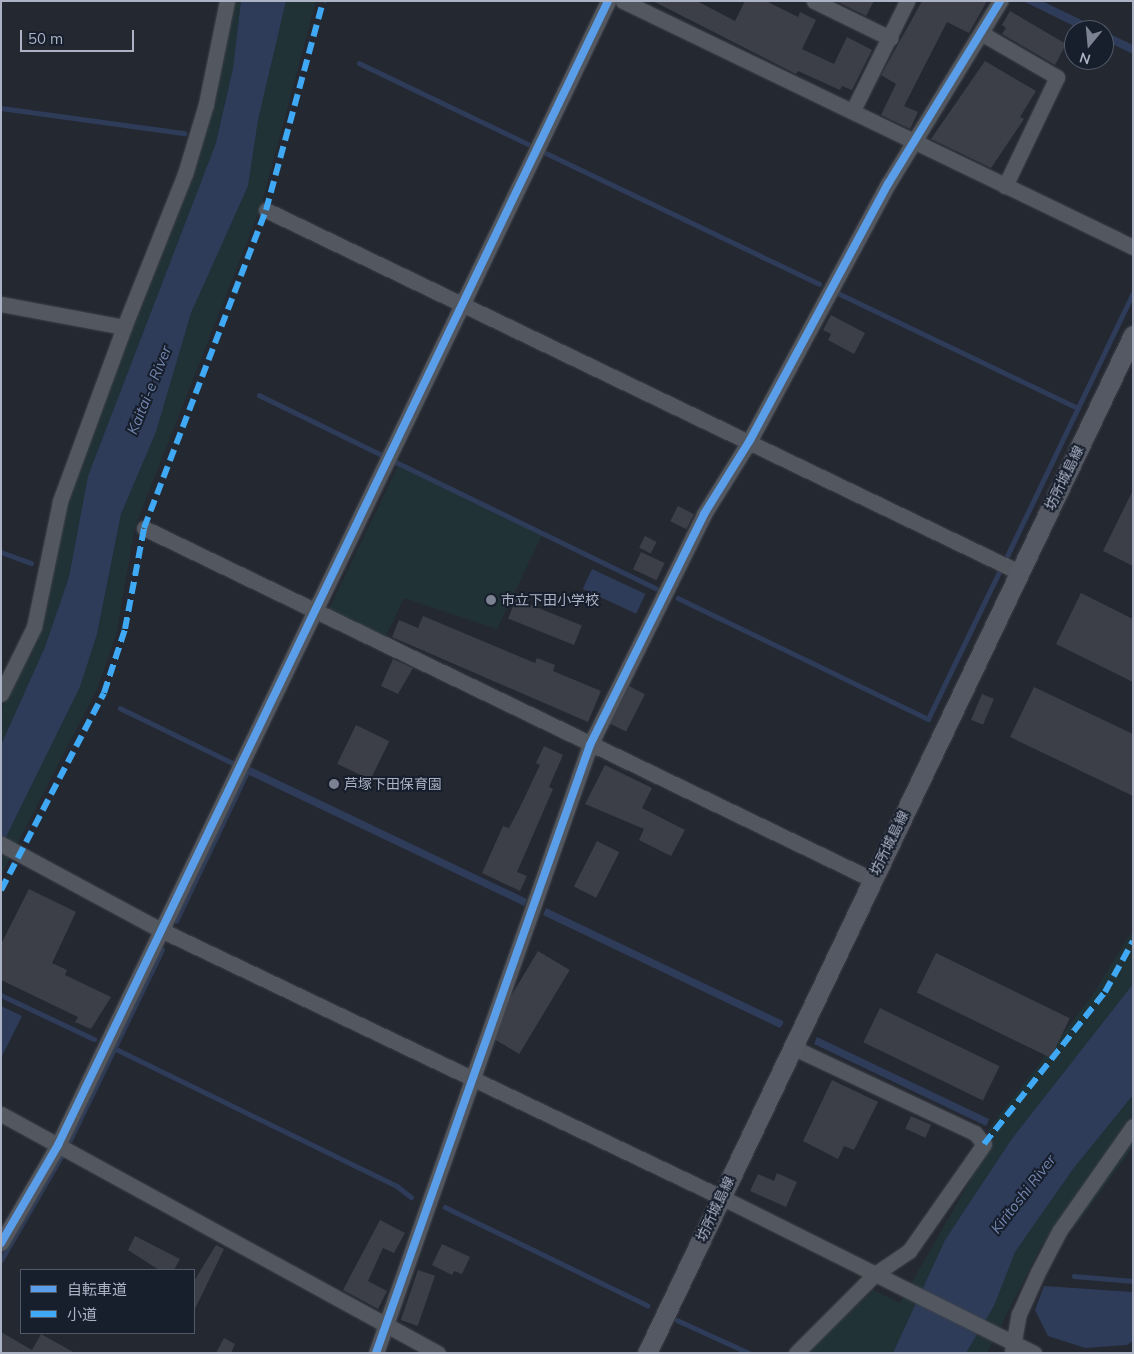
<!DOCTYPE html>
<html>
<head>
<meta charset="utf-8">
<style>
  body { margin:0 }
  #map { position:relative; width:1134px; height:1354px; overflow:hidden; background:#242831; font-family:Mulish,"Noto Sans JP",sans-serif }
  div>[style] { position:absolute }
  [style*='--x'] { left:calc(var(--x)*1px); top:calc(var(--y)*1px); width:calc(var(--w)*1px); rotate:calc(var(--a)*1deg) }
  .green>* { inset:0; background:#213237 }
  .water>* { inset:0; background:#2e3c59; transform-origin:0 0 }
  .stream>* { height:4.5px; margin:-2.25px; padding:0 2.25px; transform-origin:2.25px; border-radius:2.25px; background:#2e3c59 }
  .building>* { inset:0; background:#3c3f48; transform-origin:0 0 }
  .roads { filter:drop-shadow(0 0 1px #40434a) drop-shadow(0 0 1px #40434a) }
  .minor>* { height:15px; margin:-7.5px; padding:0 7.5px; transform-origin:7.5px; border-radius:7.5px; background:#535860 }
  .major>* { height:19px; margin:-9.5px; padding:0 9.5px; transform-origin:9.5px; border-radius:9.5px; background:#555963 }
  .quiet>* { height:6px; margin-top:-3px; transform-origin:0; background:repeating-linear-gradient(90deg,#3fa9f5 0 12px,transparent 0 18px) }
  .cycleway>* { height:8px; margin:-4px; padding:0 4px; transform-origin:4px; border-radius:4px; background:#5a9eea }
  .dots>* { width:14px; height:14px; translate:-50% -50%; box-sizing:border-box; border:2px solid #171e2c; border-radius:50% }
  span { translate:-50% -50%; white-space:nowrap; text-align:center; line-height:1.15; -webkit-text-stroke:4px #171e2c; paint-order:stroke }
  .street-label { font-size:14px; color:#abb3c5 }
  .poi-label { font-size:14px; color:#abb3c5 }
  .left { translate:0 -50%; text-align:left }
  .water-label { font-size:15px; color:#7286af; font-style:italic }
  .frame { position:absolute; inset:0; border:2px solid #abb3c5; pointer-events:none }
  .legend { position:absolute; left:20px; top:1269px; width:175px; height:65px; box-sizing:border-box; background:#171e2c; border:1px solid #525a69; margin:0; padding:6px 9px; list-style:none; font-size:15px; color:#abb3c5 }
  .legend li { display:flex; align-items:center; gap:10px; height:25px }
  .legend b { width:25px; border:1px solid #525a69 }
  .north { position:absolute; left:1064px; top:20px; width:50px; height:50px; box-sizing:border-box; background:#171e2c; border:1px solid #525a69; border-radius:50%; rotate:197deg; font-size:14px; font-weight:700; line-height:20px; text-align:center; color:#abb3c5 }
  .north::after { content:''; display:block; margin:auto; width:18px; height:22px; background:#7c8291; clip-path:polygon(50% 0,100% 100%,50% 72%,0 100%) }
  .scale { position:absolute; left:20px; top:30px; width:114px; height:22px; box-sizing:border-box; border:2px solid #abb3c5; border-top:0; padding-left:6px; font-size:15px; line-height:18px; white-space:nowrap; color:#abb3c5; -webkit-text-stroke:4px #171e2c; paint-order:stroke }
</style>
</head>
<body>
<div id="map">
  <div class="green">
    <i style="clip-path:polygon(234px 1px,241px 1px,233px 68px,216px 143px,88px 476px,69px 577px,45px 647px,1px 745px,1px 710px,40px 627px,69px 492px,205px 136px)"></i>
    <i style="clip-path:polygon(286px 1px,316px 1px,261px 206px,135px 527px,116px 635px,97px 689px,1px 875px,1px 847px,80px 687px,97px 634px,121px 514px,156px 432px,191px 313px,248px 186px,258px 120px)"></i>
    <i style="clip-path:polygon(398px 466px,542px 535px,497px 629px,404px 598px,385px 638px,328px 611px)"></i>
    <i style="clip-path:polygon(1133px 930px,1133px 984px,1011px 1140px,945px 1240px,893px 1353px,806px 1353px,873px 1290px,900px 1303px,990px 1146px,988px 1130px,1092px 996px)"></i>
    <i style="clip-path:polygon(1133px 1095px,1133px 1147px,1074px 1228px,1043px 1243px,987px 1353px,966px 1353px,994px 1306px,1015px 1252px,1073px 1169px)"></i>
  </div>
  <div class="water">
    <i style="clip-path:polygon(241px 1px,286px 1px,258px 120px,248px 186px,191px 313px,156px 432px,121px 514px,97px 634px,80px 687px,1px 847px,1px 745px,45px 647px,69px 577px,88px 476px,216px 143px,233px 68px)"></i>
    <i style="clip-path:polygon(1023px 1px,1042px 1px,1102px 30px,1082px 30px)"></i>
    <i style="clip-path:polygon(1104px 31px,1133px 45px,1133px 54px,1104px 40px)"></i>
    <i style="left:592px;top:569px;width:59px;height:22px;rotate:25deg"></i>
    <i style="clip-path:polygon(248px 766px,527px 899px,526px 902px,524px 906px,245px 773px)"></i>
    <i style="clip-path:polygon(546px 908px,783px 1021px,783px 1024px,780px 1028px,543px 915px)"></i>
    <i style="clip-path:polygon(1133px 984px,1133px 1095px,1073px 1169px,1015px 1252px,994px 1306px,966px 1353px,893px 1353px,945px 1240px,1011px 1140px)"></i>
    <i style="clip-path:polygon(1px 1006px,22px 1016px,1px 1058px)"></i>
    <i style="clip-path:polygon(817px 1037px,989px 1119px,988px 1122px,986px 1126px,814px 1044px)"></i>
    <i style="clip-path:polygon(1044px 1286px,1133px 1292px,1133px 1341px,1127px 1345px,1085px 1348px,1048px 1336px,1035px 1310px)"></i>
  </div>
  <div class="stream">
    <i style="--x:359;--y:63;--w:187;--a:25.6"></i>
    <i style="--x:1;--y:108;--w:185;--a:7.8"></i>
    <i style="--x:546;--y:153;--w:303;--a:25.6"></i>
    <i style="--x:840;--y:294;--w:264;--a:25.6"></i>
    <i style="--x:259;--y:395;--w:137;--a:26"></i>
    <i style="--x:396;--y:462;--w:289;--a:25.9"></i>
    <i style="--x:1;--y:552;--w:32;--a:20"></i>
    <i style="--x:1007;--y:556;--w:292;--a:-64.4"></i>
    <i style="--x:678;--y:598;--w:278;--a:25.8"></i>
    <i style="--x:928;--y:719;--w:165;--a:-64.2"></i>
    <i style="--x:120;--y:708;--w:126;--a:26"></i>
    <i style="--x:176;--y:921;--w:163;--a:-64.5"></i>
    <i style="--x:1;--y:995;--w:103;--a:25.3"></i>
    <i style="--x:114;--y:1048;--w:315;--a:26"></i>
    <i style="--x:397;--y:1186;--w:18;--a:38"></i>
    <i style="--x:70;--y:1140;--w:211;--a:-64.2"></i>
    <i style="--x:445;--y:1207;--w:225;--a:25.9"></i>
    <i style="--x:1;--y:1260;--w:119;--a:-59.8"></i>
    <i style="--x:1074;--y:1276;--w:59;--a:4.8"></i>
    <i style="--x:677;--y:1320;--w:79;--a:24.6"></i>
  </div>
  <div class="building">
    <i style="clip-path:polygon(653px 1px,697px 1px,735px 21px,745px 1px,766px 1px,798px 17px,800px 12px,816px 20px,802px 49px,834px 64px,847px 37px,872px 50px,852px 90px,842px 86px,840px 90px,798px 71px,796px 74px)"></i>
    <i style="clip-path:polygon(836px 1px,874px 1px,866px 16px)"></i>
    <i style="clip-path:polygon(922px 1px,987px 1px,969px 33px,947px 22px,904px 106px,918px 112px,910px 129px,881px 115px,896px 84px,881px 75px)"></i>
    <i style="clip-path:polygon(1010px 11px,1066px 44px,1055px 65px,1002px 34px,1006px 28px,1002px 25px)"></i>
    <i style="clip-path:polygon(985px 61px,1036px 91px,1020px 117px,1024px 119px,991px 168px,931px 139px)"></i>
    <i style="clip-path:polygon(831px 315px,865px 333px,854px 354px,828px 340px,831px 334px,823px 330px)"></i>
    <i style="clip-path:polygon(1133px 490px,1133px 566px,1103px 551px)"></i>
    <i style="left:678px;top:506px;width:18px;height:17px;rotate:27deg"></i>
    <i style="left:645px;top:536px;width:13px;height:13px;rotate:27deg"></i>
    <i style="left:641px;top:552px;width:26px;height:19px;rotate:25deg"></i>
    <i style="clip-path:polygon(1081px 593px,1133px 619px,1133px 682px,1056px 644px)"></i>
    <i style="left:516px;top:599px;width:71px;height:21px;rotate:22deg"></i>
    <i style="clip-path:polygon(423px 616px,535px 663px,537px 658px,555px 665px,553px 671px,601px 691px,588px 722px,392px 637px,399px 620px,418px 628px)"></i>
    <i style="clip-path:polygon(393px 659px,413px 668px,398px 694px,381px 686px)"></i>
    <i style="left:629px;top:686px;width:18px;height:42px;rotate:27deg"></i>
    <i style="clip-path:polygon(1034px 687px,1133px 734px,1133px 796px,1010px 737px)"></i>
    <i style="left:982px;top:694px;width:13px;height:28px;rotate:23deg"></i>
    <i style="left:356px;top:725px;width:37px;height:43px;rotate:26deg"></i>
    <i style="clip-path:polygon(544px 746px,563px 755px,549px 787px,553px 789px,517px 872px,527px 876px,520px 891px,482px 873px,503px 826px,509px 828px,520px 807px,540px 765px,536px 763px)"></i>
    <i style="clip-path:polygon(605px 765px,652px 788px,642px 808px,685px 830px,671px 856px,639px 840px,644px 829px,585px 804px)"></i>
    <i style="left:597px;top:841px;width:25px;height:51px;rotate:27deg"></i>
    <i style="clip-path:polygon(29px 889px,76px 912px,52px 963px,67px 970px,65px 975px,111px 997px,91px 1029px,75px 1022px,78px 1017px,1px 980px,1px 944px)"></i>
    <i style="left:538px;top:951px;width:37px;height:98px;rotate:31deg"></i>
    <i style="left:936px;top:953px;width:149px;height:44px;rotate:26deg"></i>
    <i style="left:880px;top:1008px;width:133px;height:38px;rotate:26deg"></i>
    <i style="clip-path:polygon(832px 1080px,878px 1102px,854px 1150px,844px 1146px,838px 1159px,803px 1141px)"></i>
    <i style="left:911px;top:1116px;width:22px;height:14px;rotate:24deg"></i>
    <i style="clip-path:polygon(777px 1173px,797px 1182px,786px 1207px,750px 1191px,758px 1174px,774px 1181px)"></i>
    <i style="clip-path:polygon(380px 1220px,405px 1233px,394px 1253px,383px 1248px,368px 1281px,387px 1291px,378px 1309px,343px 1290px)"></i>
    <i style="clip-path:polygon(135px 1236px,180px 1259px,174px 1270px,159px 1270px,128px 1250px)"></i>
    <i style="clip-path:polygon(442px 1244px,470px 1257px,462px 1274px,454px 1271px,452px 1275px,432px 1265px)"></i>
    <i style="clip-path:polygon(216px 1245px,224px 1249px,194px 1311px,194px 1281px)"></i>
    <i style="left:418px;top:1270px;width:18px;height:53px;rotate:19deg"></i>
    <i style="clip-path:polygon(1px 1332px,32px 1350px,41px 1334px,75px 1353px,1px 1353px)"></i>
    <i style="clip-path:polygon(224px 1338px,235px 1344px,231px 1353px,216px 1353px)"></i>
  </div>
  <div class="roads">
    <div class="minor">
      <i style="--x:623;--y:1;--w:566;--a:25.75"></i>
      <i style="--x:814;--y:1;--w:85;--a:26"></i>
      <i style="--x:981;--y:33;--w:88;--a:30.1"></i>
      <i style="--x:1057;--y:77;--w:121;--a:115.5"></i>
      <i style="--x:853;--y:110;--w:122;--a:-63.6"></i>
      <i style="--x:266;--y:210;--w:835;--a:25.68"></i>
      <i style="--x:1;--y:304;--w:125;--a:10.6"></i>
      <i style="--x:144;--y:528;--w:807;--a:25.77"></i>
      <i style="--x:1;--y:694;--w:75;--a:-63.8"></i>
      <i style="--x:34;--y:627;--w:129;--a:-78.3"></i>
      <i style="--x:60;--y:501;--w:185;--a:-69.8"></i>
      <i style="--x:124;--y:327;--w:165;--a:-68.3"></i>
      <i style="--x:185;--y:174;--w:73;--a:-73.3"></i>
      <i style="--x:206;--y:104;--w:105;--a:-78.5"></i>
      <i style="--x:1;--y:844;--w:182;--a:28.3"></i>
      <i style="--x:161;--y:930;--w:620;--a:25.49"></i>
      <i style="--x:721;--y:1197;--w:350;--a:26.5"></i>
      <i style="--x:792;--y:1047;--w:202;--a:25.2"></i>
      <i style="--x:975;--y:1133;--w:14;--a:51"></i>
      <i style="--x:984;--y:1144;--w:131;--a:125"></i>
      <i style="--x:909;--y:1251;--w:40;--a:146"></i>
      <i style="--x:876;--y:1273;--w:113;--a:135"></i>
      <i style="--x:1;--y:1114;--w:498;--a:28.7"></i>
      <i style="--x:1;--y:1243;--w:113;--a:-59.8"></i>
      <i style="--x:58;--y:1145;--w:1269;--a:-64.32"></i>
      <i style="--x:1012;--y:1352;--w:39;--a:-80"></i>
      <i style="--x:1019;--y:1314;--w:46;--a:-65.7"></i>
      <i style="--x:1038;--y:1272;--w:47;--a:-62.4"></i>
      <i style="--x:1060;--y:1230;--w:127;--a:-54.9"></i>
      <i style="--x:376;--y:1353;--w:645;--a:-70.61"></i>
      <i style="--x:590;--y:745;--w:258;--a:-63.7"></i>
      <i style="--x:704;--y:514;--w:87;--a:-58.1"></i>
      <i style="--x:750;--y:440;--w:291;--a:-61.7"></i>
      <i style="--x:888;--y:184;--w:215;--a:-58.5"></i>
    </div>
    <div class="major">
      <i style="--x:647;--y:1353;--w:1128;--a:-64.48"></i>
    </div>
  </div>
  <div class="quiet">
    <i style="--x:1;--y:890;--w:222;--a:-62.4"></i>
    <i style="--x:104;--y:693;--w:67;--a:-71.8"></i>
    <i style="--x:125;--y:629;--w:103;--a:-79.3"></i>
    <i style="--x:144;--y:528;--w:341;--a:-69"></i>
    <i style="--x:266;--y:210;--w:217;--a:-74.7"></i>
    <i style="--x:984;--y:1144;--w:194;--a:-51.5"></i>
    <i style="--x:1105;--y:992;--w:58;--a:-61.2"></i>
  </div>
  <div class="cycleway">
    <i style="--x:1;--y:1243;--w:113;--a:-59.8"></i>
    <i style="--x:58;--y:1145;--w:1269;--a:-64.32"></i>
    <i style="--x:376;--y:1353;--w:645;--a:-70.61"></i>
    <i style="--x:590;--y:745;--w:258;--a:-63.7"></i>
    <i style="--x:704;--y:514;--w:87;--a:-58.1"></i>
    <i style="--x:750;--y:440;--w:291;--a:-61.7"></i>
    <i style="--x:888;--y:184;--w:215;--a:-58.5"></i>
  </div>
  <div class="dots">
    <i style="left:491px;top:600px;background:#7c8291"></i>
    <i style="left:334px;top:784px;background:#7c8291"></i>
  </div>
  <div class="street-label">
    <span style="left:1064px;top:478px;rotate:-64deg">坊所城島線</span>
    <span style="left:889px;top:843px;rotate:-64deg">坊所城島線</span>
    <span style="left:715px;top:1209px;rotate:-65deg">坊所城島線</span>
  </div>
  <div class="poi-label">
    <span class="left" style="left:501px;top:600px">市立下田小学校</span>
    <span class="left" style="left:344px;top:784px">芦塚下田保育園</span>
  </div>
  <div class="water-label">
    <span style="left:149px;top:390px;rotate:-68deg">Kaitai-e River</span>
    <span style="left:1023px;top:1194px;rotate:-52deg">Kiritoshi River</span>
  </div>
  <div class="frame"></div>
  <ul class="legend">
  <li><b style="height:6px;background:#5a9eea"></b>自転車道</li>
  <li><b style="height:6px;background:#3fa9f5"></b>小道</li>
  </ul>
  <div class="north">N</div>
  <div class="scale">50 m</div>
</div>
</body>
</html>
